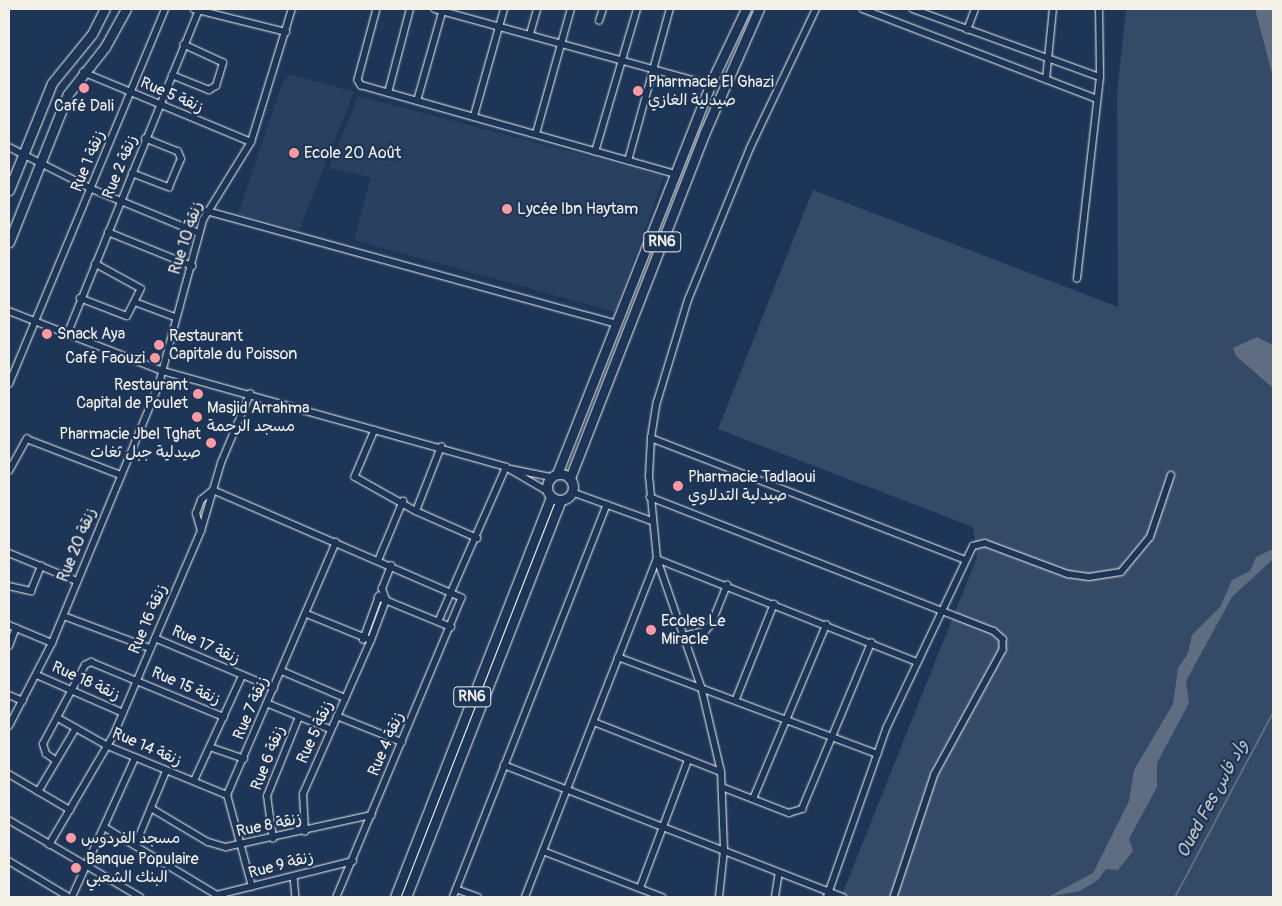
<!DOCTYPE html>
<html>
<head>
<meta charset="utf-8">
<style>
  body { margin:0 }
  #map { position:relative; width:1282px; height:906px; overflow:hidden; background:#1d3557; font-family:Pangolin,"Playpen Sans Arabic",sans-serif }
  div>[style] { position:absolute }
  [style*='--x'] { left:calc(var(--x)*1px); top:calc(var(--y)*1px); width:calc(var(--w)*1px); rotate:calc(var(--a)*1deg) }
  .built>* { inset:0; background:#2a4060 }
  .green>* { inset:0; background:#354a67 }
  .water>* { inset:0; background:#5e6d82 }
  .stream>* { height:2px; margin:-1px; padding:0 1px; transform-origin:1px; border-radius:1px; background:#5e6d82 }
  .roads { filter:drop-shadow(0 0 1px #f4f1e8) drop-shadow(0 0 1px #f4f1e8) }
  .street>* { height:5.5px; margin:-2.75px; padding:0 2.75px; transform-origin:2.75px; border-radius:2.75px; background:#1d3557 }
  .secondary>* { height:9px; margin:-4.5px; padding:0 4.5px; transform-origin:4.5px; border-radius:4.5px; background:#1d3557 }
  .primary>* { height:9px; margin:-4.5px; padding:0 4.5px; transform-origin:4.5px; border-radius:4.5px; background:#1d3557 }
  .primary>.ring { margin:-4.5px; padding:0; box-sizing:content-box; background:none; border:9px solid #1d3557; border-radius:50% }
  .dots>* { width:14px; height:14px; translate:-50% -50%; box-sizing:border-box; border:2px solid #1d3557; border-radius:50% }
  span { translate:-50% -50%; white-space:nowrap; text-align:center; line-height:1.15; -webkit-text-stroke:4.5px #1d3557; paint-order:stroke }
  .shield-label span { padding:1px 4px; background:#1d3557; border:1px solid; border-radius:4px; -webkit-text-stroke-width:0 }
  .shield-label { font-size:15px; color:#f4f1e8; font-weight:700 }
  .poi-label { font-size:16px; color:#f4f1e8 }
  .left { translate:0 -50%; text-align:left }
  .right { translate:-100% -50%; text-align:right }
  .street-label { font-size:16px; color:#f4f1e8 }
  .water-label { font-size:18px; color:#c0c3c4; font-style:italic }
  .frame { position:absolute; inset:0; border:10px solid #f4f1e8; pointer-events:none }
</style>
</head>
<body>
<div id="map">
  <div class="built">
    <i style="clip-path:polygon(290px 74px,354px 92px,299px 230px,238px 214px,282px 84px)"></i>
    <i style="clip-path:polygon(358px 96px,664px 176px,615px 312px,354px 240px,371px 177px,329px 168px)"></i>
  </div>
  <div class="green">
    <i style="clip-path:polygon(1126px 9px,1273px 9px,1273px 897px,841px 897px,977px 557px,973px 527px,718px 429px,813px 190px,1118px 307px,1117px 93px)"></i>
  </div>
  <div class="water">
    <i style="clip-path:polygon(1255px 9px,1273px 9px,1273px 77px)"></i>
    <i style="clip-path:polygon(1257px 337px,1273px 345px,1273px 388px,1236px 356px,1233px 348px)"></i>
    <i style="clip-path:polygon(1273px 549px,1273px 559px,1232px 597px,1186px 681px,1189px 703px,1157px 763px,1157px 787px,1129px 839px,1133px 851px,1118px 870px,1106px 869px,1098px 880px,1080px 891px,1048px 897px,1093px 873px,1129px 801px,1134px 770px,1173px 704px,1178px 668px,1188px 653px,1192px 635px,1220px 607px,1232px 580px,1250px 571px,1256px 557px)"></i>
  </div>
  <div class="stream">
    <i style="--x:1175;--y:897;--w:208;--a:-62"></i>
  </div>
  <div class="roads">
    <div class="street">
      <i style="--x:194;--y:9;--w:95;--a:14"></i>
      <i style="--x:377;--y:9;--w:73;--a:105"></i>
      <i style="--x:358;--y:80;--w:6;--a:59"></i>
      <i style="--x:361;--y:85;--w:326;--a:15.8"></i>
      <i style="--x:435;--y:9;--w:285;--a:15.4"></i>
      <i style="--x:863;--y:9;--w:251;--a:21"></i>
      <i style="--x:913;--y:9;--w:199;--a:20"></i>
      <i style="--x:599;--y:21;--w:13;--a:-72"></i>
      <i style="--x:967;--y:30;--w:22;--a:-69"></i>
      <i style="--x:530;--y:34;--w:26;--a:-74"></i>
      <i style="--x:83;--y:72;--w:182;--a:22.6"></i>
      <i style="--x:172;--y:75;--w:40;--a:22"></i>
      <i style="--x:209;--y:90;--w:8;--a:-30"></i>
      <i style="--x:216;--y:86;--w:24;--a:-73"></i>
      <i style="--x:223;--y:63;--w:43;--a:-155.2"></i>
      <i style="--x:1046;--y:80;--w:71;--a:-84.4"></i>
      <i style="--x:388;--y:93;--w:87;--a:-75.3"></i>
      <i style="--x:417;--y:101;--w:96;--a:-74.2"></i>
      <i style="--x:474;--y:116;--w:111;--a:-74.3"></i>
      <i style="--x:536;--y:134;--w:130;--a:-74.4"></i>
      <i style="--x:9;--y:147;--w:93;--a:26.8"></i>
      <i style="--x:92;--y:189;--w:116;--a:22.4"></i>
      <i style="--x:595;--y:152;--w:149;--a:-73.6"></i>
      <i style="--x:628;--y:161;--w:158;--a:-74.6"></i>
      <i style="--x:132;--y:173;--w:40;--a:21"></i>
      <i style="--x:169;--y:187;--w:30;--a:-67"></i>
      <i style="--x:181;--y:159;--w:8;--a:-113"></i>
      <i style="--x:178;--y:152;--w:35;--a:-158"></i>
      <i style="--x:207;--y:211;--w:425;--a:15.4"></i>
      <i style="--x:108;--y:232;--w:91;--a:22"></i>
      <i style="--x:1077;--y:279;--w:203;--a:-83.5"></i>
      <i style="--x:1100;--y:77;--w:68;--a:-90.8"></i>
      <i style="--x:80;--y:298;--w:50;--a:21"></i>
      <i style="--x:127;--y:316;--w:30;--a:-63"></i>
      <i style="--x:141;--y:289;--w:52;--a:-151.5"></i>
      <i style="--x:135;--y:302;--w:43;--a:20.6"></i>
      <i style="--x:9;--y:311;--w:165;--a:21.3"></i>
      <i style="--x:163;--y:371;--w:356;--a:15.6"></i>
      <i style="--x:506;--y:467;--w:48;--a:30.3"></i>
      <i style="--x:67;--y:335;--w:351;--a:-67.9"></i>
      <i style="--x:9;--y:384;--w:406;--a:-67.4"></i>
      <i style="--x:375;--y:430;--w:51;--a:113.1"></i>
      <i style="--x:355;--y:477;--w:70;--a:29.1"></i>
      <i style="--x:416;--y:511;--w:67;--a:23.9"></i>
      <i style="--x:651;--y:438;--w:337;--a:21.2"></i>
      <i style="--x:511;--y:469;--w:41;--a:11.3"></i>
      <i style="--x:9;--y:471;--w:37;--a:-61"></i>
      <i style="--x:27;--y:439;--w:101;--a:21"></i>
      <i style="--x:572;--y:492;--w:85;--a:19.9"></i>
      <i style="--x:650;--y:497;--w:369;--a:21.3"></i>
      <i style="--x:994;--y:631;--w:12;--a:42"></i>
      <i style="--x:1003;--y:639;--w:11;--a:90"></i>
      <i style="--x:1003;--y:650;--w:141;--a:118.7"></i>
      <i style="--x:935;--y:774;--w:130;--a:108.4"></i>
      <i style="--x:416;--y:511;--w:69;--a:-68.7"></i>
      <i style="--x:201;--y:531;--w:18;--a:-106"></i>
      <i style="--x:196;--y:514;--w:15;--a:-70"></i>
      <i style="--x:201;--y:500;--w:16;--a:-40"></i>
      <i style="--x:213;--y:490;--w:271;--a:23.4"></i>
      <i style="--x:462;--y:598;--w:324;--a:112.7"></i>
      <i style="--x:9;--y:553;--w:74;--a:22.4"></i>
      <i style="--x:378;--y:561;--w:65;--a:-67.4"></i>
      <i style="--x:9;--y:586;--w:23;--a:13"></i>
      <i style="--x:31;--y:591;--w:27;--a:-68"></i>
      <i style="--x:378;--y:597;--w:79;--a:22.3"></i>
      <i style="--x:307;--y:614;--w:69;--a:22.1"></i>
      <i style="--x:64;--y:616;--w:92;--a:20.4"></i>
      <i style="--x:438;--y:622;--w:169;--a:-66.3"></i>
      <i style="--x:9;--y:625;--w:47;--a:22.7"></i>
      <i style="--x:683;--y:636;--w:23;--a:-13"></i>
      <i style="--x:705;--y:631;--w:8;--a:-45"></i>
      <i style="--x:711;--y:625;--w:43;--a:-68.2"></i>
      <i style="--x:155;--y:638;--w:129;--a:22.8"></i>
      <i style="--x:363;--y:640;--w:47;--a:-70"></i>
      <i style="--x:371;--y:640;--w:43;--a:-69.4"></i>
      <i style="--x:386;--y:600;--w:12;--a:-110"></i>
      <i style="--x:382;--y:589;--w:25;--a:-69"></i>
      <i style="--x:9;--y:646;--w:19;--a:-69"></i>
      <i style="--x:618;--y:657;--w:277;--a:20.5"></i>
      <i style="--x:282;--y:671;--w:69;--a:23.2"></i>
      <i style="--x:37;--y:675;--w:94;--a:23.8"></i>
      <i style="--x:9;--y:695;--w:15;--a:23"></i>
      <i style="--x:736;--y:699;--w:102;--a:-68.2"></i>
      <i style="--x:269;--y:704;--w:66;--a:22.3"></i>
      <i style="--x:337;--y:716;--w:70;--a:21.8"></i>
      <i style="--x:58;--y:718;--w:57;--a:29.2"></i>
      <i style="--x:108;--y:746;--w:129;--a:22.4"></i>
      <i style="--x:594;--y:722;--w:136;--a:21.5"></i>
      <i style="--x:9;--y:726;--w:93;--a:-62.6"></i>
      <i style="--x:52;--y:643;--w:277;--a:-67.5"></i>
      <i style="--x:158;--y:387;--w:173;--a:-74.9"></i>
      <i style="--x:203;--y:220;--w:92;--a:-58.4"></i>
      <i style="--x:251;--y:142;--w:139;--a:-72.9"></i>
      <i style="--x:210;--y:747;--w:36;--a:19"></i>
      <i style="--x:56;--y:761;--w:12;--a:-145"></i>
      <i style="--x:46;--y:754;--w:10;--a:-107"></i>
      <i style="--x:43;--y:744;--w:89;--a:-62"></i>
      <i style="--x:85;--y:665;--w:7;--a:-27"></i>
      <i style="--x:91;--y:662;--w:144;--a:22.5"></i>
      <i style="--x:504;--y:765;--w:364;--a:21.3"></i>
      <i style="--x:9;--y:774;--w:71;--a:30.5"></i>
      <i style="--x:194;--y:781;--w:115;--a:-65.4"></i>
      <i style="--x:722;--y:787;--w:72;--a:21.2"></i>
      <i style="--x:789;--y:813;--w:14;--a:-17"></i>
      <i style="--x:802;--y:809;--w:180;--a:-67.4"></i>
      <i style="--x:38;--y:792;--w:74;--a:-59.3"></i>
      <i style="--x:753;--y:799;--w:189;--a:-67.2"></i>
      <i style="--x:151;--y:808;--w:66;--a:30.8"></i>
      <i style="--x:208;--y:842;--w:19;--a:16"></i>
      <i style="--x:226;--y:847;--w:149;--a:-12.4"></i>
      <i style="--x:9;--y:820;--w:152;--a:30.4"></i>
      <i style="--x:106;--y:828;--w:130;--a:31.1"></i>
      <i style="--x:305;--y:832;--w:38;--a:-93"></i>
      <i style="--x:303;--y:794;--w:168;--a:-66.2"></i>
      <i style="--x:273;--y:839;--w:43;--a:-97.9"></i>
      <i style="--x:267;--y:796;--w:85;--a:-67.9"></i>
      <i style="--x:49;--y:845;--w:129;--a:-59.6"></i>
      <i style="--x:114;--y:734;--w:221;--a:-66.8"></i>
      <i style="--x:201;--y:531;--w:71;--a:-73.6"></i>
      <i style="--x:221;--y:463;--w:75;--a:-67.2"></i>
      <i style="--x:135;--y:846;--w:81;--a:-67.5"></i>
      <i style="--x:543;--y:851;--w:128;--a:21.1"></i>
      <i style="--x:9;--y:861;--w:70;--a:31"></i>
      <i style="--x:294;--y:876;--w:21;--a:85"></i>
      <i style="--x:252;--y:887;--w:95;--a:-105.2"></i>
      <i style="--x:227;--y:795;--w:275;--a:-66.7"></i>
      <i style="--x:640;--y:888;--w:137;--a:-69.4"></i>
      <i style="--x:456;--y:889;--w:23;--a:20"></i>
      <i style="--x:217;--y:895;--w:140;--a:-14"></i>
      <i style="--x:72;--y:897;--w:153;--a:-65.6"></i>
      <i style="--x:453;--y:897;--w:421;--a:-68.6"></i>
      <i style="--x:525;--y:897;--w:363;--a:-68.7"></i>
      <i style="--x:657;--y:559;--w:280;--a:21.6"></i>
      <i style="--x:719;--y:897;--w:47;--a:-83.9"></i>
      <i style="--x:724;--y:850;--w:78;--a:-92.2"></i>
      <i style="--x:721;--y:772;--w:87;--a:-103.2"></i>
      <i style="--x:701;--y:687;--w:135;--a:-109"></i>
      <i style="--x:657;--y:559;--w:83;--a:-95.5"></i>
      <i style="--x:649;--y:476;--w:38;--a:-87"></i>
      <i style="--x:651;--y:438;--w:36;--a:-81"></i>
      <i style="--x:657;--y:402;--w:107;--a:-73.1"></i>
      <i style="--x:688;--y:300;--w:164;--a:-67.8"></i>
      <i style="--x:750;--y:148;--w:154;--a:-64.6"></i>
      <i style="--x:775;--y:897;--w:24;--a:-81"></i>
      <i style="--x:827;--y:897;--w:180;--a:-70.6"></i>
      <i style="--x:887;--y:727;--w:200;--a:-64.6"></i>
      <i style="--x:973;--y:546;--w:12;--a:-14"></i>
      <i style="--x:985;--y:543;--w:89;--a:20.5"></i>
      <i style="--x:1068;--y:574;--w:21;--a:8"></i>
      <i style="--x:1089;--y:577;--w:32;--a:-9"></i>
      <i style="--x:1121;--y:572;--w:45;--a:-50.4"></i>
      <i style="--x:1150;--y:537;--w:65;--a:-71.3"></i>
    </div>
    <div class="secondary">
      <i style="--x:9;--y:190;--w:115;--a:-68.1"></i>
      <i style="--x:52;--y:83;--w:63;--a:-50.8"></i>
      <i style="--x:92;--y:34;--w:28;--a:-63"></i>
      <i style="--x:9;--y:242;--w:159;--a:-68.3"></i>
      <i style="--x:68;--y:94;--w:60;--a:-51.8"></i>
      <i style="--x:105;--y:47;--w:43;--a:-61.1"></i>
    </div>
    <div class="primary">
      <i class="ring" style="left:547px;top:474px;width:17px;height:17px"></i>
      <i style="--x:557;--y:474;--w:418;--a:-68.5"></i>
      <i style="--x:710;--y:85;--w:84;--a:-64.7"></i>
      <i style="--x:570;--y:478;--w:369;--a:-68.7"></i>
      <i style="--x:704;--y:134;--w:137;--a:-66.3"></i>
      <i style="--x:395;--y:897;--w:429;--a:-68.7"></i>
      <i style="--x:406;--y:897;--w:426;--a:-68.7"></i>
    </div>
  </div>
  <div class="dots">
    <i style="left:84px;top:88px;background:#ff9aa2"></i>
    <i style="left:638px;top:91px;background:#ff9aa2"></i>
    <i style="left:294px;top:153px;background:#ff9aa2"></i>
    <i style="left:507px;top:209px;background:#ff9aa2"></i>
    <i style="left:47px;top:334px;background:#ff9aa2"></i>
    <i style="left:159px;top:345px;background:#ff9aa2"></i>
    <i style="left:155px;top:358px;background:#ff9aa2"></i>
    <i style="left:198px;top:394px;background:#ff9aa2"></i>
    <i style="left:197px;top:417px;background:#ff9aa2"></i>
    <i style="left:211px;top:443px;background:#ff9aa2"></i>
    <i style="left:678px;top:486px;background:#ff9aa2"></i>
    <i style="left:651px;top:630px;background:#ff9aa2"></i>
    <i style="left:71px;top:838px;background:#ff9aa2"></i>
    <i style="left:76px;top:868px;background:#ff9aa2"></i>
  </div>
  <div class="shield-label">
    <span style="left:662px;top:242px">RN6</span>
    <span style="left:472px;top:697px">RN6</span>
  </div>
  <div class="poi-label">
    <span class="left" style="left:648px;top:91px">Pharmacie El Ghazi<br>صيدلية الغازي</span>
    <span style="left:84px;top:106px">Café Dali</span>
    <span class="left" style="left:304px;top:153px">Ecole 20 Août</span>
    <span class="left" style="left:517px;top:209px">Lycée Ibn Haytam</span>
    <span class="left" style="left:57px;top:334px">Snack Aya</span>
    <span class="left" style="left:169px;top:345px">Restaurant<br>Capitale du Poisson</span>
    <span class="right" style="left:145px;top:358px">Café Faouzi</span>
    <span class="right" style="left:188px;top:394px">Restaurant<br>Capital de Poulet</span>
    <span class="left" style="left:207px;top:417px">Masjid Arrahma<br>مسجد الرحمة</span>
    <span class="right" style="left:201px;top:443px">Pharmacie Jbel Tghat<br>صيدلية جبل ثغات</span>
    <span class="left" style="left:688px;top:486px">Pharmacie Tadlaoui<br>صيدلية التدلاوي</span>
    <span class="left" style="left:661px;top:630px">Ecoles Le<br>Miracle</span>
    <span class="left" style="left:81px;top:838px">مسجد الفردوس</span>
    <span class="left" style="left:86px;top:868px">Banque Populaire<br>البنك الشعبي</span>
  </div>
  <div class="street-label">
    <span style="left:172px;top:95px;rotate:23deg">Rue 5 زنقة</span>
    <span style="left:88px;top:161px;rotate:-68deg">Rue 1 زنقة</span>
    <span style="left:120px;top:167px;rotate:-68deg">Rue 2 زنقة</span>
    <span style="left:186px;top:238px;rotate:-72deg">Rue 10 زنقة</span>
    <span style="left:77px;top:545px;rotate:-68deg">Rue 20 زنقة</span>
    <span style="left:148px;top:619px;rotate:-67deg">Rue 16 زنقة</span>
    <span style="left:206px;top:645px;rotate:24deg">Rue 17 زنقة</span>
    <span style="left:86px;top:681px;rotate:24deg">Rue 18 زنقة</span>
    <span style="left:186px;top:686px;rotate:23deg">Rue 15 زنقة</span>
    <span style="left:251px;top:708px;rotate:-67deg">Rue 7 زنقة</span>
    <span style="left:315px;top:732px;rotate:-66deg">Rue 5 زنقة</span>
    <span style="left:386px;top:744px;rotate:-67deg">Rue 4 زنقة</span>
    <span style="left:147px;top:747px;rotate:23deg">Rue 14 زنقة</span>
    <span style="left:268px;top:758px;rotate:-69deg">Rue 6 زنقة</span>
    <span style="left:269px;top:825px;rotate:-12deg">Rue 8 زنقة</span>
    <span style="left:281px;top:865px;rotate:-15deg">Rue 9 زنقة</span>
  </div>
  <div class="water-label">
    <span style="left:1213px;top:799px;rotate:-62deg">Oued Fes واد فاس</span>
  </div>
  <div class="frame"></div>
</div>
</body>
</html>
